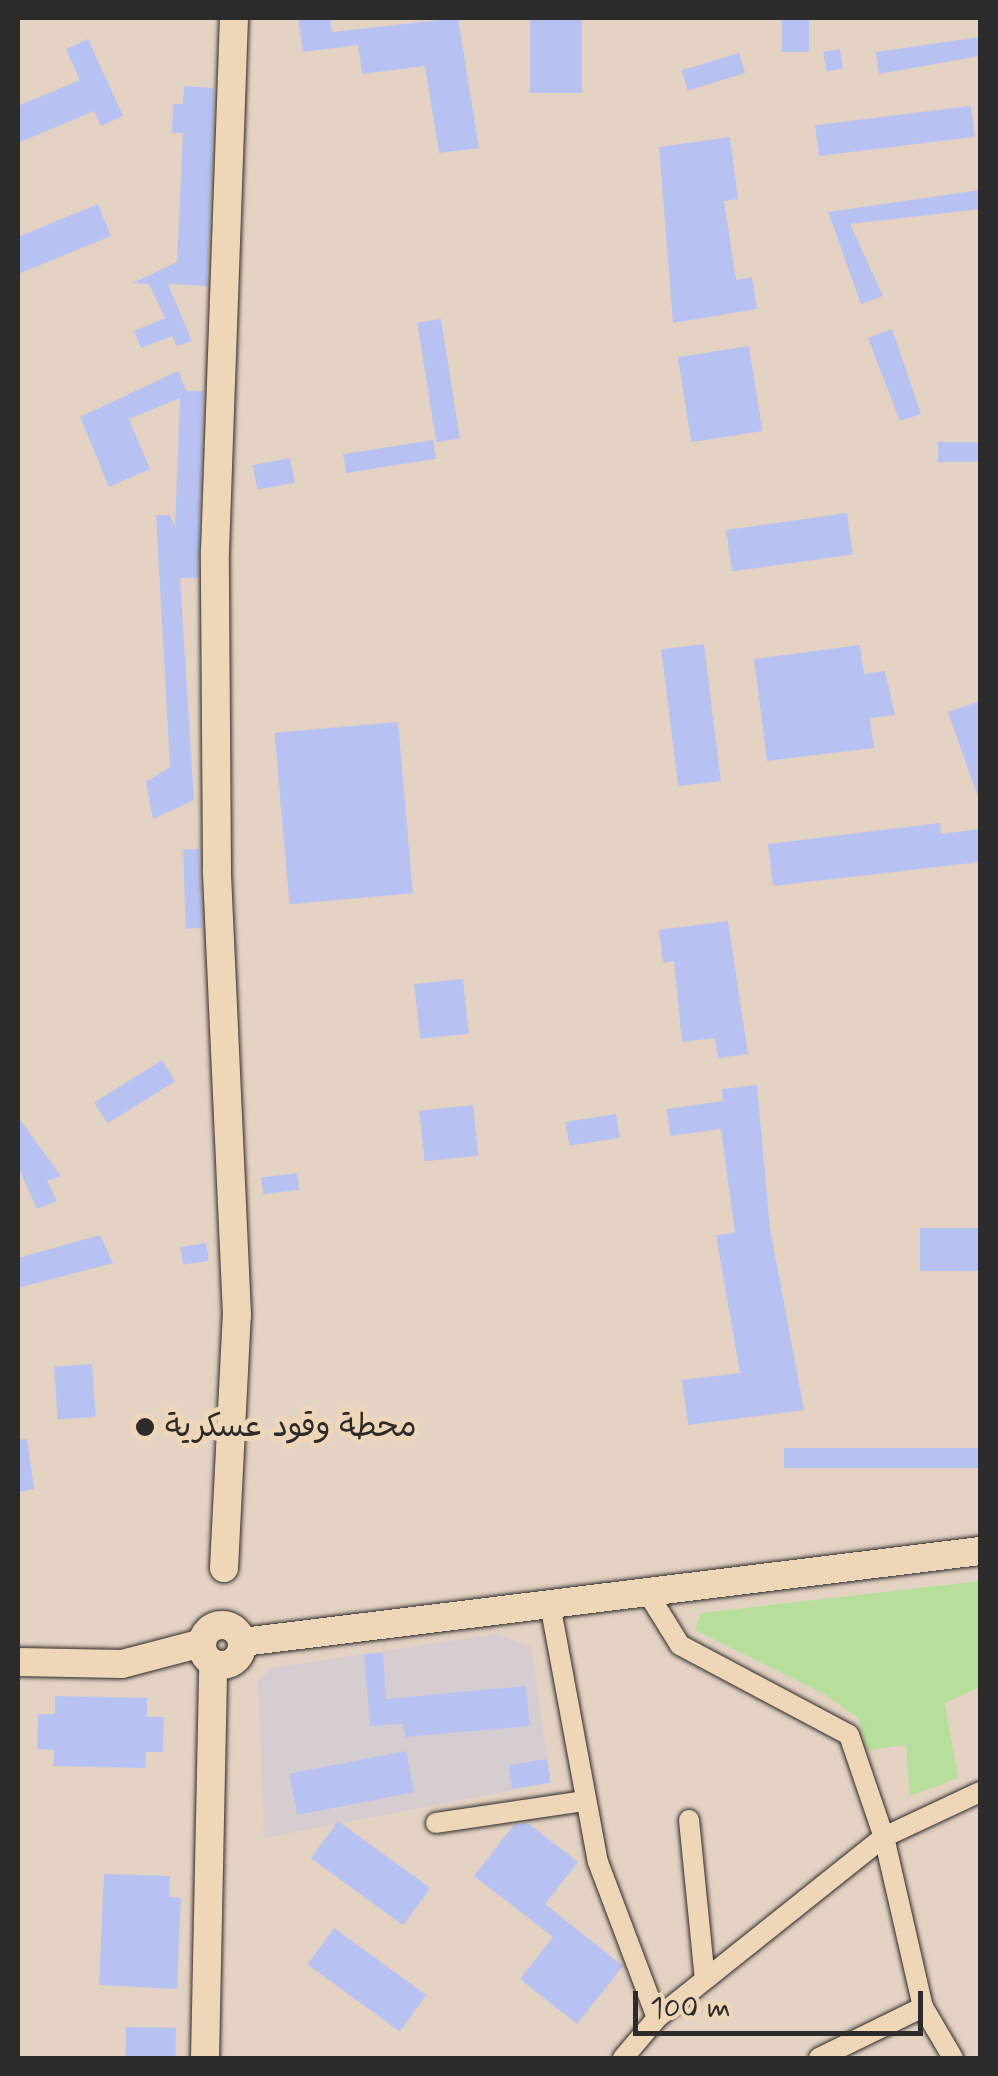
<!DOCTYPE html>
<html>
<head>
<meta charset="utf-8">
<style>
  body { margin:0 }
  #map { position:relative; width:998px; height:2076px; overflow:hidden; background:#e4d2c3; font-family:Mynerve,"Playpen Sans Arabic",sans-serif }
  div>[style] { position:absolute }
  [style*='--x'] { left:calc(var(--x)*1px); top:calc(var(--y)*1px); width:calc(var(--w)*1px); rotate:calc(var(--a)*1deg) }
  .built>* { inset:0; background:#d6cdd1 }
  .green>* { inset:0; background:#b6df9c }
  .building>* { inset:0; background:#b7c2f3; transform-origin:0 0 }
  .roads { filter:drop-shadow(0 0 2px #2b2b2b) drop-shadow(0 0 2px #2b2b2b) }
  .street>* { height:20px; margin:-10px; padding:0 10px; transform-origin:10px; border-radius:10px; background:#efd6b7 }
  .secondary>* { height:28px; margin:-14px; padding:0 14px; transform-origin:14px; border-radius:14px; background:#efd6b7 }
  .secondary>.ring { margin:-14px; padding:0; box-sizing:content-box; background:none; border:28px solid #efd6b7; border-radius:50% }
  .dots>* { width:28px; height:28px; translate:-50% -50%; box-sizing:border-box; border:5px solid #efd6b7; border-radius:50% }
  span { translate:-50% -50%; white-space:nowrap; text-align:center; line-height:1.15; -webkit-text-stroke:10px #efd6b7; paint-order:stroke }
  .poi-label { font-size:32px; color:#2b2b2b }
  .left { translate:0 -50%; text-align:left }
  .frame { position:absolute; inset:0; border:20px solid #2b2b2b; pointer-events:none }
  .scale { position:absolute; left:633px; top:1991px; width:290px; height:45px; box-sizing:border-box; border:5px solid #2b2b2b; border-top:0; padding-left:12px; font-size:30px; line-height:35px; white-space:nowrap; color:#2b2b2b; -webkit-text-stroke:8px #efd6b7; paint-order:stroke }
</style>
</head>
<body>
<div id="map">
  <div class="built">
    <i style="clip-path:polygon(497px 1634px,531px 1647px,551px 1783px,264px 1838px,258px 1681px,271px 1668px)"></i>
  </div>
  <div class="green">
    <i style="clip-path:polygon(980px 1581px,980px 1687px,945px 1703px,958px 1778px,910px 1796px,906px 1745px,868px 1750px,858px 1718px,826px 1695px,695px 1630px,701px 1613px)"></i>
  </div>
  <div class="building">
    <i style="clip-path:polygon(298px 18px,330px 18px,332px 32px,458px 18px,479px 148px,439px 153px,425px 66px,362px 74px,358px 45px,303px 52px)"></i>
    <i style="left:530px;top:18px;width:52px;height:75px"></i>
    <i style="left:782px;top:18px;width:27px;height:34px"></i>
    <i style="clip-path:polygon(980px 37px,980px 56px,879px 74px,876px 52px)"></i>
    <i style="clip-path:polygon(88px 39px,123px 116px,101px 126px,94px 111px,18px 143px,18px 106px,80px 80px,66px 49px)"></i>
    <i style="left:840px;top:49px;width:20px;height:17px;rotate:81deg"></i>
    <i style="left:739px;top:53px;width:21px;height:60px;rotate:73deg"></i>
    <i style="clip-path:polygon(184px 86px,214px 88px,207px 286px,168px 284px,192px 341px,177px 346px,172px 336px,141px 348px,134px 331px,165px 318px,149px 284px,133px 283px,177px 262px,183px 133px,172px 133px,173px 104px,183px 104px)"></i>
    <i style="left:971px;top:106px;width:31px;height:157px;rotate:83deg"></i>
    <i style="clip-path:polygon(730px 137px,738px 199px,724px 201px,736px 280px,752px 277px,757px 309px,673px 323px,659px 147px)"></i>
    <i style="clip-path:polygon(980px 190px,980px 209px,850px 224px,883px 296px,861px 304px,828px 212px)"></i>
    <i style="clip-path:polygon(98px 204px,111px 236px,18px 274px,18px 237px)"></i>
    <i style="left:441px;top:319px;width:121px;height:24px;rotate:81deg"></i>
    <i style="clip-path:polygon(892px 329px,921px 414px,900px 421px,868px 338px)"></i>
    <i style="left:749px;top:346px;width:86px;height:72px;rotate:81deg"></i>
    <i style="clip-path:polygon(178px 371px,187px 391px,203px 391px,198px 578px,180px 578px,194px 800px,153px 819px,146px 782px,170px 767px,156px 515px,170px 515px,175px 527px,180px 398px,129px 419px,150px 469px,109px 487px,80px 417px)"></i>
    <i style="left:433px;top:440px;width:19px;height:91px;rotate:81deg"></i>
    <i style="left:980px;top:442px;width:20px;height:42px;rotate:90deg"></i>
    <i style="left:290px;top:458px;width:25px;height:38px;rotate:79deg"></i>
    <i style="left:847px;top:513px;width:42px;height:122px;rotate:82deg"></i>
    <i style="left:704px;top:644px;width:138px;height:43px;rotate:83deg"></i>
    <i style="clip-path:polygon(860px 645px,864px 674px,885px 671px,895px 715px,870px 718px,874px 748px,767px 761px,754px 659px)"></i>
    <i style="clip-path:polygon(980px 701px,980px 797px,978px 797px,948px 712px)"></i>
    <i style="left:398px;top:722px;width:172px;height:124px;rotate:85deg"></i>
    <i style="clip-path:polygon(940px 823px,941px 834px,980px 829px,980px 862px,773px 886px,768px 844px)"></i>
    <i style="left:199px;top:849px;width:79px;height:16px;rotate:88deg"></i>
    <i style="clip-path:polygon(728px 921px,748px 1054px,718px 1058px,715px 1038px,682px 1042px,674px 961px,663px 963px,659px 930px)"></i>
    <i style="left:463px;top:979px;width:55px;height:49px;rotate:84deg"></i>
    <i style="left:162px;top:1060px;width:25px;height:80px;rotate:58deg"></i>
    <i style="clip-path:polygon(757px 1085px,770px 1228px,804px 1410px,688px 1425px,682px 1380px,740px 1373px,716px 1235px,735px 1233px,721px 1129px,670px 1136px,667px 1109px,723px 1101px,722px 1089px)"></i>
    <i style="left:473px;top:1105px;width:51px;height:54px;rotate:84deg"></i>
    <i style="left:616px;top:1114px;width:24px;height:51px;rotate:81deg"></i>
    <i style="clip-path:polygon(18px 1117px,61px 1176px,47px 1181px,57px 1201px,37px 1209px,18px 1167px)"></i>
    <i style="left:297px;top:1173px;width:17px;height:36px;rotate:83deg"></i>
    <i style="left:980px;top:1228px;width:43px;height:60px;rotate:90deg"></i>
    <i style="clip-path:polygon(100px 1235px,113px 1263px,18px 1288px,18px 1258px)"></i>
    <i style="left:206px;top:1243px;width:18px;height:26px;rotate:81deg"></i>
    <i style="left:92px;top:1364px;width:53px;height:38px;rotate:86deg"></i>
    <i style="clip-path:polygon(27px 1439px,34px 1489px,18px 1492px,18px 1440px)"></i>
    <i style="left:980px;top:1448px;width:20px;height:196px;rotate:90deg"></i>
    <i style="clip-path:polygon(383px 1653px,386px 1699px,526px 1686px,530px 1726px,405px 1737px,403px 1724px,370px 1726px,364px 1654px)"></i>
    <i style="clip-path:polygon(55px 1696px,147px 1698px,147px 1717px,164px 1717px,163px 1752px,146px 1752px,145px 1768px,53px 1766px,54px 1750px,37px 1749px,38px 1714px,55px 1714px)"></i>
    <i style="left:406px;top:1751px;width:42px;height:119px;rotate:79deg"></i>
    <i style="left:547px;top:1759px;width:24px;height:39px;rotate:81deg"></i>
    <i style="left:338px;top:1821px;width:114px;height:46px;rotate:36deg"></i>
    <i style="clip-path:polygon(528px 1823px,578px 1862px,545px 1904px,623px 1966px,577px 2024px,520px 1979px,553px 1937px,474px 1876px,514px 1825px)"></i>
    <i style="clip-path:polygon(104px 1874px,170px 1876px,169px 1897px,181px 1898px,177px 1989px,99px 1985px)"></i>
    <i style="left:334px;top:1928px;width:114px;height:45px;rotate:36deg"></i>
    <i style="left:126px;top:2027px;width:50px;height:31px;rotate:1deg"></i>
  </div>
  <div class="roads">
    <div class="street">
      <i style="--x:647;--y:1592;--w:62;--a:58.1"></i>
      <i style="--x:680;--y:1645;--w:191;--a:28"></i>
      <i style="--x:849;--y:1735;--w:108;--a:71.1"></i>
      <i style="--x:884;--y:1837;--w:174;--a:77.1"></i>
      <i style="--x:923;--y:2007;--w:59;--a:59.5"></i>
      <i style="--x:550;--y:1604;--w:262;--a:79.5"></i>
      <i style="--x:598;--y:1862;--w:167;--a:69.3"></i>
      <i style="--x:689;--y:1820;--w:160;--a:84.3"></i>
      <i style="--x:436;--y:1823;--w:151;--a:-8.4"></i>
      <i style="--x:623;--y:2058;--w:52;--a:-49.6"></i>
      <i style="--x:657;--y:2018;--w:290;--a:-38.6"></i>
      <i style="--x:884;--y:1837;--w:106;--a:-25.1"></i>
      <i style="--x:819;--y:2058;--w:116;--a:-26.1"></i>
    </div>
    <div class="secondary">
      <i style="--x:224;--y:1568;--w:253;--a:-87.1"></i>
      <i style="--x:237;--y:1315;--w:445;--a:-92.6"></i>
      <i style="--x:217;--y:870;--w:319;--a:-90.4"></i>
      <i style="--x:215;--y:551;--w:533;--a:-87.96"></i>
      <i class="ring" style="left:202px;top:1625px;width:12px;height:12px"></i>
      <i style="--x:243;--y:1642;--w:743;--a:-7.04"></i>
      <i style="--x:18;--y:1662;--w:104;--a:1.1"></i>
      <i style="--x:122;--y:1664;--w:83;--a:-14.7"></i>
      <i style="--x:205;--y:2058;--w:394;--a:-88.8"></i>
    </div>
  </div>
  <div class="dots">
    <i style="left:145px;top:1427px;background:#2b2b2b"></i>
  </div>
  <div class="poi-label">
    <span class="left" style="left:165px;top:1427px">محطة وقود عسكرية</span>
  </div>
  <div class="frame"></div>
  <div class="scale">100 m</div>
</div>
</body>
</html>
